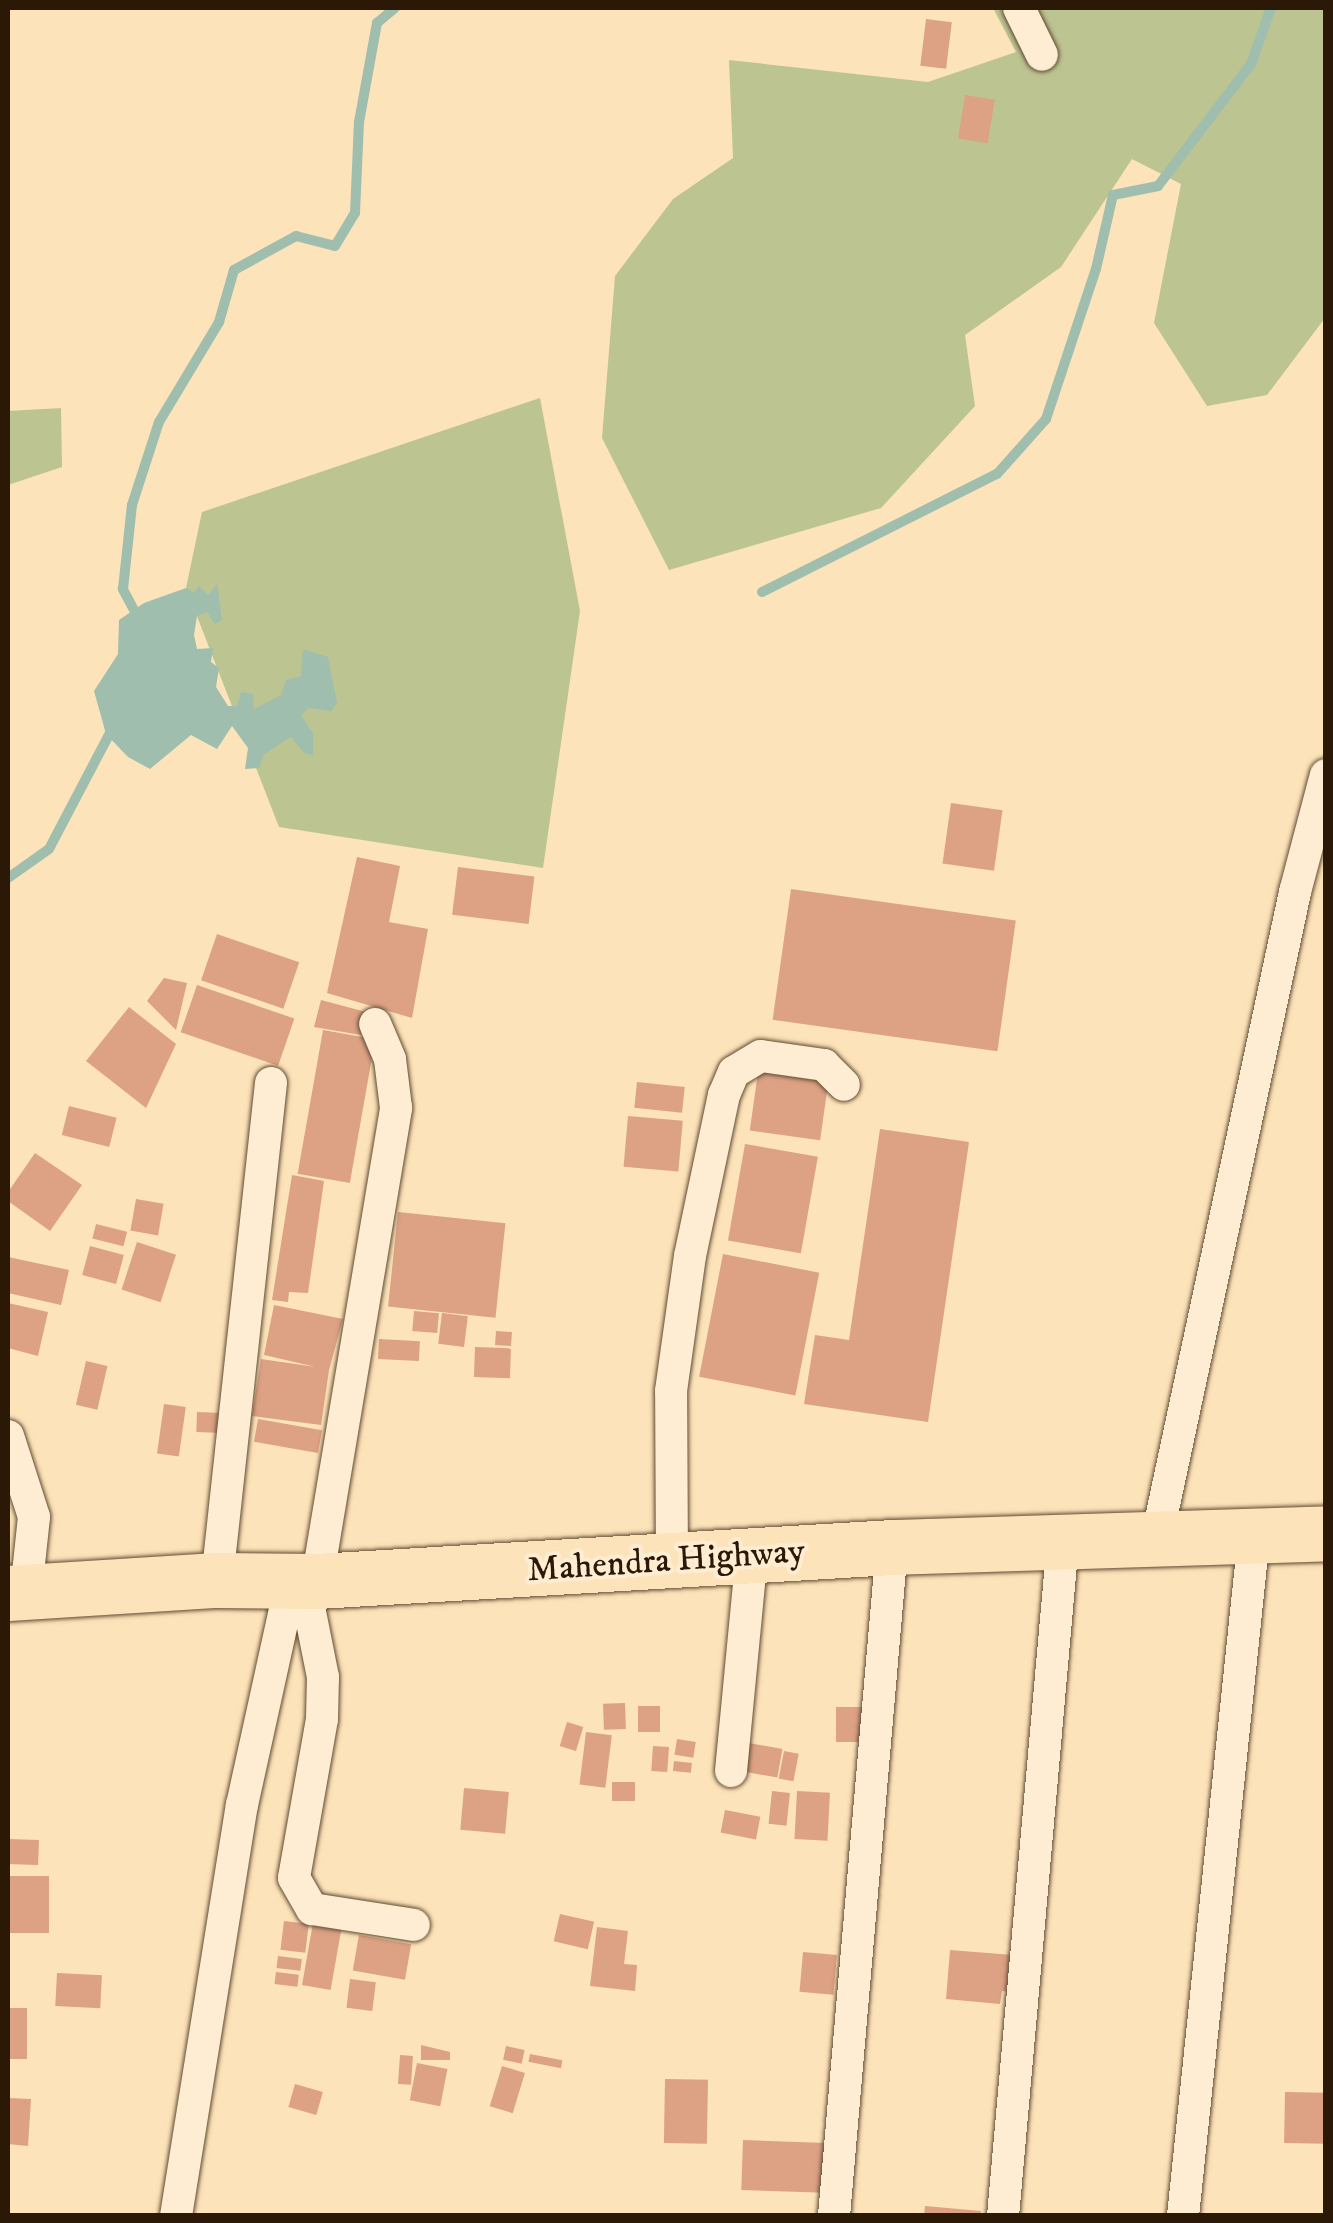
<!DOCTYPE html>
<html>
<head>
<meta charset="utf-8">
<style>
  body { margin:0 }
  #map { position:relative; width:1333px; height:2223px; overflow:hidden; background:#fde3b9; font-family:"IM FELL DW Pica",serif }
  div>[style] { position:absolute }
  [style*='--x'] { left:calc(var(--x)*1px); top:calc(var(--y)*1px); width:calc(var(--w)*1px); rotate:calc(var(--a)*1deg) }
  .green>* { inset:0; background:#bcc492 }
  .water>* { inset:0; background:#9fbead }
  .stream>* { height:10px; margin:-5px; padding:0 5px; transform-origin:5px; border-radius:5px; background:#9fbead }
  .building>* { inset:0; background:#dda184; transform-origin:0 0 }
  .roads { filter:drop-shadow(0 0 2px #604b33) drop-shadow(0 0 2px #604b33) }
  .minor>* { height:32px; margin:-16px; padding:0 16px; transform-origin:16px; border-radius:16px; background:#feedd2 }
  .trunk>* { height:55px; margin:-27.5px; padding:0 27.5px; transform-origin:27.5px; border-radius:27.5px; background:#fde3b9 }
  span { translate:-50% -50%; white-space:nowrap; text-align:center; line-height:1.15; -webkit-text-stroke:8px #feedd2; paint-order:stroke }
  .street-label { font-size:35px; color:#2b1806 }
  .frame { position:absolute; inset:0; border:10px solid #2b1806; pointer-events:none }
</style>
</head>
<body>
<div id="map">
  <div class="green">
    <i style="clip-path:polygon(993px 8px,1325px 8px,1325px 318px,1267px 395px,1207px 406px,1154px 323px,1181px 184px,1132px 159px,1061px 267px,965px 335px,975px 406px,881px 508px,669px 570px,602px 438px,615px 276px,673px 199px,733px 158px,729px 60px,928px 82px,1016px 52px)"></i>
    <i style="clip-path:polygon(540px 398px,580px 611px,543px 868px,279px 827px,186px 588px,202px 512px)"></i>
    <i style="clip-path:polygon(61px 408px,62px 467px,8px 485px,8px 411px)"></i>
  </div>
  <div class="water">
    <i style="clip-path:polygon(217px 584px,222px 620px,215px 624px,207px 612px,197px 616px,194px 635px,197px 649px,213px 648px,211px 662px,219px 668px,216px 687px,228px 706px,237px 706px,241px 692px,253px 694px,254px 709px,281px 695px,286px 680px,301px 676px,303px 649px,328px 657px,337px 703px,331px 711px,309px 708px,301px 715px,313px 733px,313px 755px,305px 754px,291px 737px,264px 754px,259px 768px,245px 769px,248px 748px,232px 726px,217px 749px,191px 735px,150px 769px,128px 757px,106px 734px,94px 691px,118px 654px,119px 620px,144px 603px,186px 588px,194px 593px,199px 586px,208px 595px)"></i>
  </div>
  <div class="stream">
    <i style="--x:762;--y:592;--w:263;--a:-26.7"></i>
    <i style="--x:997;--y:474;--w:74;--a:-48.3"></i>
    <i style="--x:1046;--y:419;--w:158;--a:-71.6"></i>
    <i style="--x:1096;--y:269;--w:76;--a:-77.1"></i>
    <i style="--x:1113;--y:195;--w:46;--a:-11.3"></i>
    <i style="--x:1158;--y:186;--w:153;--a:-52.7"></i>
    <i style="--x:1251;--y:64;--w:59;--a:-70.3"></i>
    <i style="--x:134;--y:610;--w:24;--a:-118"></i>
    <i style="--x:123;--y:589;--w:84;--a:-83.9"></i>
    <i style="--x:132;--y:505;--w:87;--a:-72"></i>
    <i style="--x:159;--y:422;--w:117;--a:-59"></i>
    <i style="--x:219;--y:322;--w:54;--a:-73.9"></i>
    <i style="--x:234;--y:270;--w:71;--a:-28.7"></i>
    <i style="--x:296;--y:236;--w:40;--a:14.4"></i>
    <i style="--x:335;--y:246;--w:39;--a:-59"></i>
    <i style="--x:355;--y:213;--w:91;--a:-87.5"></i>
    <i style="--x:359;--y:122;--w:101;--a:-79.7"></i>
    <i style="--x:377;--y:23;--w:23;--a:-40"></i>
    <i style="--x:8;--y:878;--w:50;--a:-35.3"></i>
    <i style="--x:49;--y:849;--w:138;--a:-62.3"></i>
  </div>
  <div class="building">
    <i style="left:926px;top:19px;width:26px;height:47px;rotate:7deg"></i>
    <i style="left:965px;top:95px;width:30px;height:44px;rotate:9deg"></i>
    <i style="left:951px;top:803px;width:52px;height:61px;rotate:8deg"></i>
    <i style="clip-path:polygon(357px 857px,400px 866px,389px 922px,428px 929px,412px 1018px,327px 993px)"></i>
    <i style="left:458px;top:867px;width:77px;height:48px;rotate:7deg"></i>
    <i style="left:791px;top:889px;width:227px;height:132px;rotate:8deg"></i>
    <i style="left:217px;top:934px;width:87px;height:49px;rotate:19deg"></i>
    <i style="clip-path:polygon(164px 978px,187px 983px,176px 1030px,147px 1001px)"></i>
    <i style="left:197px;top:985px;width:103px;height:50px;rotate:19deg"></i>
    <i style="clip-path:polygon(321px 1000px,366px 1012px,361px 1035px,314px 1027px)"></i>
    <i style="clip-path:polygon(129px 1007px,176px 1044px,146px 1108px,86px 1061px)"></i>
    <i style="left:323px;top:1030px;width:53px;height:146px;rotate:10deg"></i>
    <i style="left:758px;top:1072px;width:71px;height:59px;rotate:8deg"></i>
    <i style="left:637px;top:1082px;width:48px;height:26px;rotate:6deg"></i>
    <i style="left:69px;top:1106px;width:49px;height:30px;rotate:14deg"></i>
    <i style="left:628px;top:1116px;width:55px;height:51px;rotate:5deg"></i>
    <i style="clip-path:polygon(880px 1129px,969px 1142px,928px 1422px,804px 1404px,815px 1335px,849px 1340px)"></i>
    <i style="left:745px;top:1144px;width:74px;height:98px;rotate:10deg"></i>
    <i style="clip-path:polygon(35px 1153px,82px 1185px,50px 1231px,8px 1201px,8px 1192px)"></i>
    <i style="clip-path:polygon(292px 1175px,324px 1181px,308px 1293px,289px 1292px,288px 1302px,272px 1300px)"></i>
    <i style="left:136px;top:1199px;width:28px;height:32px;rotate:10deg"></i>
    <i style="left:398px;top:1212px;width:108px;height:95px;rotate:6deg"></i>
    <i style="left:96px;top:1224px;width:32px;height:15px;rotate:14deg"></i>
    <i style="left:137px;top:1242px;width:41px;height:50px;rotate:18deg"></i>
    <i style="left:90px;top:1246px;width:35px;height:30px;rotate:15deg"></i>
    <i style="left:723px;top:1254px;width:98px;height:125px;rotate:11deg"></i>
    <i style="clip-path:polygon(8px 1257px,69px 1270px,61px 1305px,8px 1293px)"></i>
    <i style="clip-path:polygon(8px 1303px,48px 1312px,38px 1356px,8px 1348px)"></i>
    <i style="clip-path:polygon(274px 1305px,343px 1319px,329px 1370px,321px 1425px,252px 1416px,261px 1359px,316px 1367px,264px 1355px)"></i>
    <i style="left:414px;top:1311px;width:25px;height:20px;rotate:5deg"></i>
    <i style="left:442px;top:1313px;width:26px;height:31px;rotate:7deg"></i>
    <i style="left:496px;top:1331px;width:16px;height:14px;rotate:4deg"></i>
    <i style="left:379px;top:1339px;width:41px;height:20px;rotate:3deg"></i>
    <i style="left:475px;top:1347px;width:36px;height:30px;rotate:2deg"></i>
    <i style="left:86px;top:1361px;width:22px;height:45px;rotate:13deg"></i>
    <i style="left:164px;top:1404px;width:22px;height:50px;rotate:8deg"></i>
    <i style="left:197px;top:1412px;width:26px;height:20px;rotate:2deg"></i>
    <i style="left:258px;top:1419px;width:65px;height:23px;rotate:10deg"></i>
    <i style="left:625px;top:1703px;width:26px;height:22px;rotate:88deg"></i>
    <i style="left:638px;top:1706px;width:22px;height:26px"></i>
    <i style="left:836px;top:1707px;width:27px;height:35px"></i>
    <i style="left:567px;top:1722px;width:17px;height:25px;rotate:17deg"></i>
    <i style="left:586px;top:1732px;width:26px;height:53px;rotate:7deg"></i>
    <i style="left:677px;top:1739px;width:19px;height:16px;rotate:9deg"></i>
    <i style="left:743px;top:1742px;width:40px;height:29px;rotate:10deg"></i>
    <i style="left:653px;top:1746px;width:16px;height:25px;rotate:4deg"></i>
    <i style="left:784px;top:1751px;width:15px;height:28px;rotate:11deg"></i>
    <i style="left:674px;top:1761px;width:18px;height:10px;rotate:6deg"></i>
    <i style="left:612px;top:1782px;width:23px;height:19px"></i>
    <i style="left:464px;top:1788px;width:45px;height:42px;rotate:5deg"></i>
    <i style="left:772px;top:1791px;width:18px;height:33px;rotate:6deg"></i>
    <i style="left:797px;top:1791px;width:33px;height:48px;rotate:3deg"></i>
    <i style="left:725px;top:1810px;width:36px;height:23px;rotate:11deg"></i>
    <i style="left:8px;top:1839px;width:31px;height:25px;rotate:2deg"></i>
    <i style="left:8px;top:1876px;width:41px;height:57px"></i>
    <i style="left:560px;top:1914px;width:35px;height:28px;rotate:13deg"></i>
    <i style="left:284px;top:1921px;width:25px;height:29px;rotate:7deg"></i>
    <i style="left:313px;top:1923px;width:29px;height:63px;rotate:10deg"></i>
    <i style="clip-path:polygon(597px 1927px,628px 1931px,624px 1964px,637px 1965px,635px 1991px,590px 1986px)"></i>
    <i style="left:359px;top:1935px;width:53px;height:36px;rotate:10deg"></i>
    <i style="clip-path:polygon(950px 1950px,1013px 1955px,1010px 1992px,1002px 1991px,1000px 2004px,946px 1999px)"></i>
    <i style="left:803px;top:1952px;width:34px;height:40px;rotate:5deg"></i>
    <i style="left:278px;top:1956px;width:24px;height:12px;rotate:7deg"></i>
    <i style="left:276px;top:1972px;width:23px;height:12px;rotate:7deg"></i>
    <i style="left:57px;top:1973px;width:45px;height:33px;rotate:3deg"></i>
    <i style="left:350px;top:1979px;width:26px;height:29px;rotate:7deg"></i>
    <i style="left:8px;top:2008px;width:19px;height:51px"></i>
    <i style="clip-path:polygon(421px 2045px,450px 2052px,450px 2060px,421px 2060px)"></i>
    <i style="left:506px;top:2046px;width:19px;height:14px;rotate:12deg"></i>
    <i style="left:530px;top:2054px;width:33px;height:8px;rotate:11deg"></i>
    <i style="left:400px;top:2055px;width:13px;height:29px;rotate:4deg"></i>
    <i style="left:417px;top:2063px;width:31px;height:38px;rotate:11deg"></i>
    <i style="left:502px;top:2066px;width:24px;height:42px;rotate:17deg"></i>
    <i style="left:665px;top:2079px;width:43px;height:64px;rotate:1deg"></i>
    <i style="left:295px;top:2084px;width:29px;height:24px;rotate:16deg"></i>
    <i style="left:1285px;top:2092px;width:41px;height:51px;rotate:1deg"></i>
    <i style="clip-path:polygon(8px 2098px,31px 2099px,28px 2146px,8px 2144px)"></i>
    <i style="left:743px;top:2140px;width:83px;height:50px;rotate:2deg"></i>
    <i style="clip-path:polygon(925px 2206px,981px 2211px,980px 2216px,924px 2216px)"></i>
  </div>
  <div class="roads">
    <div class="minor">
      <i style="--x:1019;--y:8;--w:52;--a:63.9"></i>
      <i style="--x:8;--y:1436;--w:85;--a:72.2"></i>
      <i style="--x:34;--y:1517;--w:75;--a:96.1"></i>
      <i style="--x:1157;--y:1537;--w:660;--a:-77.92"></i>
      <i style="--x:1295;--y:892;--w:121;--a:-75.2"></i>
      <i style="--x:672;--y:1562;--w:171;--a:-90.3"></i>
      <i style="--x:671;--y:1391;--w:136;--a:-82"></i>
      <i style="--x:690;--y:1256;--w:165;--a:-78.1"></i>
      <i style="--x:724;--y:1095;--w:25;--a:-67"></i>
      <i style="--x:734;--y:1072;--w:31;--a:-31"></i>
      <i style="--x:761;--y:1056;--w:64;--a:8.1"></i>
      <i style="--x:824;--y:1065;--w:28;--a:45"></i>
      <i style="--x:217;--y:1580;--w:500;--a:-83.8"></i>
      <i style="--x:317;--y:1581;--w:480;--a:-80.5"></i>
      <i style="--x:396;--y:1108;--w:49;--a:-97"></i>
      <i style="--x:390;--y:1059;--w:38;--a:-113"></i>
      <i style="--x:304;--y:1582;--w:97;--a:78.7"></i>
      <i style="--x:323;--y:1677;--w:42;--a:91.4"></i>
      <i style="--x:322;--y:1719;--w:161;--a:100"></i>
      <i style="--x:294;--y:1878;--w:36;--a:60"></i>
      <i style="--x:312;--y:1909;--w:103;--a:8.9"></i>
      <i style="--x:731;--y:1771;--w:218;--a:-84.5"></i>
      <i style="--x:176;--y:2216;--w:416;--a:-80.9"></i>
      <i style="--x:242;--y:1805;--w:228;--a:-77.6"></i>
      <i style="--x:834;--y:2216;--w:672;--a:-85.05"></i>
      <i style="--x:1003;--y:2216;--w:678;--a:-84.92"></i>
      <i style="--x:1183;--y:2216;--w:684;--a:-84.04"></i>
    </div>
    <div class="trunk">
      <i style="--x:8;--y:1593;--w:209;--a:-3.6"></i>
      <i style="--x:217;--y:1580;--w:100;--a:0.6"></i>
      <i style="--x:317;--y:1581;--w:576;--a:-3.38"></i>
      <i style="--x:892;--y:1547;--w:434;--a:-1.8"></i>
    </div>
  </div>
  <div class="street-label">
    <span style="left:666px;top:1561px;rotate:-4deg">Mahendra Highway</span>
  </div>
  <div class="frame"></div>
</div>
</body>
</html>
